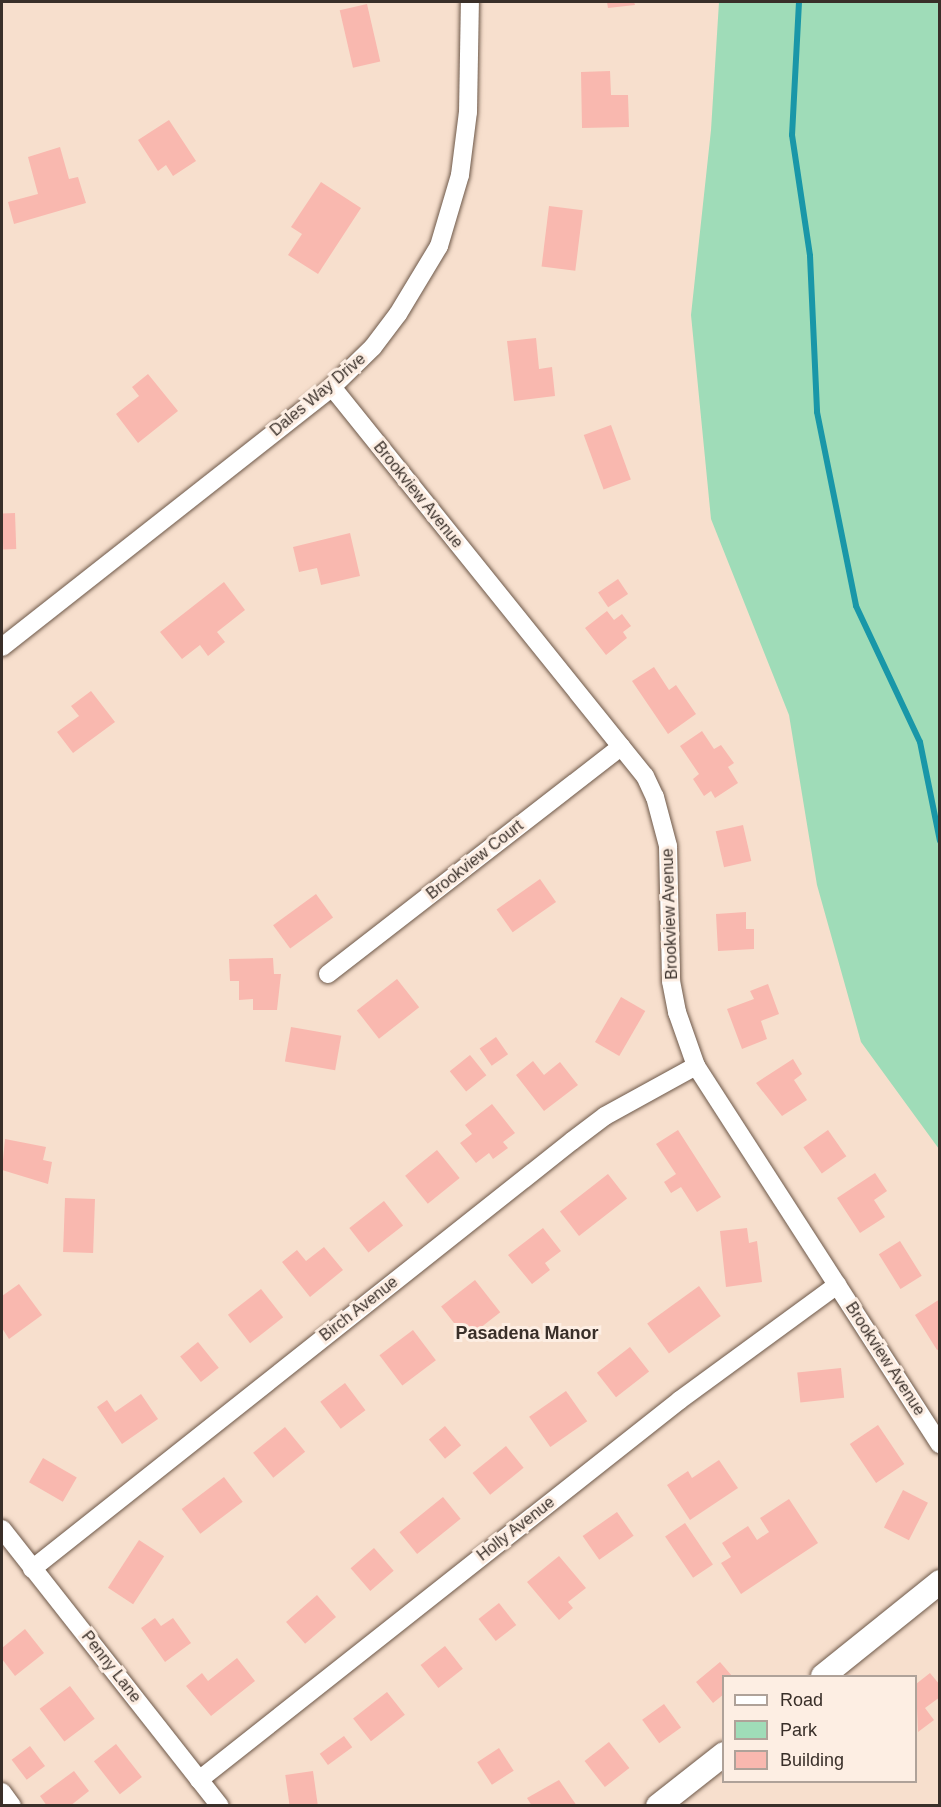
<!DOCTYPE html>
<html>
<head>
<meta charset="utf-8">
<style>
  body { margin:0 }
  #map { position:relative; width:941px; height:1807px; overflow:hidden; background:#f7dfcd; font-family:Arial,sans-serif }
  div>[style] { position:absolute }
  [style*='--x'] { left:calc(var(--x)*1px); top:calc(var(--y)*1px); width:calc(var(--w)*1px); rotate:calc(var(--a)*1deg) }
  .green>* { inset:0; background:#9fdcb8 }
  .stream>* { height:6px; margin:-3px; padding:0 3px; transform-origin:3px; border-radius:3px; background:#1997a8 }
  .building>* { inset:0; background:#f9b8af; transform-origin:0 0 }
  .roads { filter:drop-shadow(0 0 2px #6d5849) drop-shadow(0 0 2px #6d5849) }
  .street>* { height:18px; margin:-9px; padding:0 9px; transform-origin:9px; border-radius:9px; background:#fff }
  .secondary>* { height:24px; margin:-12px; padding:0 12px; transform-origin:12px; border-radius:12px; background:#fff }
  span { translate:-50% -50%; white-space:nowrap; text-align:center; line-height:1.15; -webkit-text-stroke:6px #fdeee3; paint-order:stroke }
  .street-label { font-size:16px; color:#392f29 }
  .neighbourhood-label { font-size:18px; color:#392f29; font-weight:700 }
  .frame { position:absolute; inset:0; border:3px solid #392f29; pointer-events:none }
  .legend { position:absolute; left:722px; top:1675px; width:195px; height:108px; box-sizing:border-box; background:#fdeee3; border:2px solid #afa299; margin:0; padding:8px 10px; list-style:none; font-size:18px; color:#392f29 }
  .legend li { display:flex; align-items:center; gap:12px; height:30px }
  .legend b { width:30px; border:2px solid #afa299 }
</style>
</head>
<body>
<div id="map">
  <div class="green">
    <i style="clip-path:polygon(719px 2px,939px 2px,939px 1149px,861px 1042px,817px 885px,789px 715px,711px 519px,691px 315px,711px 130px)"></i>
  </div>
  <div class="stream">
    <i style="--x:799;--y:2;--w:133;--a:93"></i>
    <i style="--x:792;--y:135;--w:122;--a:81.5"></i>
    <i style="--x:810;--y:256;--w:156;--a:87.4"></i>
    <i style="--x:817;--y:412;--w:198;--a:78.6"></i>
    <i style="--x:856;--y:606;--w:150;--a:64.8"></i>
    <i style="--x:920;--y:742;--w:101;--a:78.6"></i>
  </div>
  <div class="building">
    <i style="clip-path:polygon(607px 2px,634px 2px,635px 5px,608px 8px)"></i>
    <i style="left:367px;top:4px;width:59px;height:28px;rotate:77deg"></i>
    <i style="clip-path:polygon(610px 71px,611px 95px,628px 95px,629px 127px,582px 128px,581px 72px)"></i>
    <i style="clip-path:polygon(169px 120px,196px 161px,173px 176px,166px 165px,158px 171px,138px 140px)"></i>
    <i style="clip-path:polygon(60px 147px,69px 179px,78px 177px,86px 203px,14px 224px,8px 202px,38px 194px,28px 157px)"></i>
    <i style="clip-path:polygon(321px 182px,361px 208px,318px 274px,288px 255px,302px 234px,291px 227px)"></i>
    <i style="left:549px;top:206px;width:34px;height:61px;rotate:7deg"></i>
    <i style="clip-path:polygon(536px 338px,539px 369px,552px 367px,555px 396px,514px 401px,507px 341px)"></i>
    <i style="clip-path:polygon(148px 374px,178px 411px,138px 443px,116px 414px,139px 396px,132px 387px)"></i>
    <i style="left:611px;top:425px;width:58px;height:29px;rotate:70deg"></i>
    <i style="left:15px;top:513px;width:36px;height:13px;rotate:88deg"></i>
    <i style="clip-path:polygon(350px 533px,360px 576px,321px 585px,317px 568px,299px 572px,293px 547px)"></i>
    <i style="left:618px;top:579px;width:18px;height:24px;rotate:56deg"></i>
    <i style="clip-path:polygon(224px 582px,245px 610px,217px 632px,225px 642px,208px 656px,200px 645px,182px 659px,160px 632px)"></i>
    <i style="clip-path:polygon(607px 611px,614px 620px,622px 614px,631px 626px,623px 632px,627px 638px,606px 655px,585px 628px)"></i>
    <i style="clip-path:polygon(654px 667px,669px 690px,676px 685px,696px 714px,668px 734px,632px 681px)"></i>
    <i style="clip-path:polygon(91px 691px,115px 722px,73px 753px,57px 732px,79px 716px,71px 706px)"></i>
    <i style="clip-path:polygon(702px 731px,714px 749px,721px 745px,734px 763px,728px 767px,738px 783px,715px 798px,711px 791px,704px 796px,693px 779px,699px 774px,680px 746px)"></i>
    <i style="left:743px;top:825px;width:37px;height:28px;rotate:77deg"></i>
    <i style="left:540px;top:879px;width:28px;height:53px;rotate:55deg"></i>
    <i style="left:316px;top:894px;width:29px;height:53px;rotate:54deg"></i>
    <i style="clip-path:polygon(746px 912px,746px 929px,754px 929px,754px 949px,718px 951px,716px 914px)"></i>
    <i style="clip-path:polygon(273px 958px,274px 974px,281px 974px,277px 1010px,253px 1010px,253px 999px,239px 1000px,239px 981px,230px 981px,229px 959px)"></i>
    <i style="left:397px;top:979px;width:36px;height:51px;rotate:52deg"></i>
    <i style="clip-path:polygon(768px 984px,779px 1014px,761px 1021px,767px 1039px,742px 1049px,727px 1009px,754px 999px,750px 991px)"></i>
    <i style="left:621px;top:997px;width:28px;height:52px;rotate:30deg"></i>
    <i style="left:291px;top:1027px;width:51px;height:35px;rotate:10deg"></i>
    <i style="left:496px;top:1037px;width:21px;height:20px;rotate:55deg"></i>
    <i style="left:470px;top:1055px;width:26px;height:26px;rotate:51deg"></i>
    <i style="clip-path:polygon(793px 1059px,802px 1074px,794px 1080px,807px 1100px,782px 1116px,756px 1083px)"></i>
    <i style="clip-path:polygon(533px 1061px,544px 1075px,560px 1062px,578px 1085px,544px 1111px,516px 1075px)"></i>
    <i style="clip-path:polygon(492px 1104px,515px 1133px,503px 1142px,508px 1148px,493px 1159px,489px 1153px,476px 1163px,460px 1143px,472px 1134px,465px 1125px)"></i>
    <i style="clip-path:polygon(678px 1130px,721px 1197px,697px 1212px,681px 1187px,671px 1193px,664px 1182px,676px 1174px,656px 1144px)"></i>
    <i style="left:828px;top:1130px;width:32px;height:30px;rotate:55deg"></i>
    <i style="clip-path:polygon(5px 1139px,46px 1147px,43px 1160px,52px 1162px,48px 1184px,2px 1170px)"></i>
    <i style="left:437px;top:1150px;width:36px;height:41px;rotate:51deg"></i>
    <i style="clip-path:polygon(875px 1173px,887px 1191px,874px 1200px,885px 1217px,860px 1233px,837px 1198px)"></i>
    <i style="left:608px;top:1174px;width:31px;height:61px;rotate:52deg"></i>
    <i style="left:65px;top:1198px;width:30px;height:54px;rotate:2deg"></i>
    <i style="left:384px;top:1201px;width:31px;height:44px;rotate:52deg"></i>
    <i style="clip-path:polygon(543px 1228px,561px 1251px,545px 1263px,550px 1270px,532px 1284px,508px 1255px)"></i>
    <i style="clip-path:polygon(747px 1228px,749px 1243px,757px 1241px,762px 1282px,726px 1287px,720px 1231px)"></i>
    <i style="left:900px;top:1241px;width:41px;height:25px;rotate:58deg"></i>
    <i style="clip-path:polygon(324px 1247px,343px 1270px,310px 1297px,282px 1262px,297px 1250px,306px 1261px)"></i>
    <i style="left:475px;top:1280px;width:41px;height:43px;rotate:52deg"></i>
    <i style="clip-path:polygon(19px 1284px,42px 1315px,9px 1339px,2px 1328px,2px 1296px)"></i>
    <i style="left:699px;top:1286px;width:37px;height:64px;rotate:54deg"></i>
    <i style="left:261px;top:1289px;width:36px;height:42px;rotate:52deg"></i>
    <i style="clip-path:polygon(940px 1299px,940px 1349px,937px 1350px,915px 1315px)"></i>
    <i style="left:413px;top:1330px;width:38px;height:42px;rotate:53deg"></i>
    <i style="left:198px;top:1342px;width:33px;height:23px;rotate:51deg"></i>
    <i style="left:630px;top:1347px;width:31px;height:42px;rotate:52deg"></i>
    <i style="left:841px;top:1368px;width:30px;height:44px;rotate:84deg"></i>
    <i style="left:345px;top:1383px;width:34px;height:31px;rotate:53deg"></i>
    <i style="left:566px;top:1391px;width:37px;height:45px;rotate:55deg"></i>
    <i style="clip-path:polygon(141px 1394px,158px 1419px,122px 1444px,97px 1407px,107px 1400px,115px 1412px)"></i>
    <i style="left:878px;top:1425px;width:47px;height:34px;rotate:56deg"></i>
    <i style="left:445px;top:1426px;width:25px;height:21px;rotate:50deg"></i>
    <i style="left:285px;top:1427px;width:32px;height:41px;rotate:51deg"></i>
    <i style="left:506px;top:1446px;width:28px;height:43px;rotate:51deg"></i>
    <i style="left:43px;top:1458px;width:39px;height:28px;rotate:30deg"></i>
    <i style="clip-path:polygon(719px 1460px,738px 1488px,690px 1520px,667px 1485px,688px 1471px,692px 1478px)"></i>
    <i style="left:224px;top:1477px;width:31px;height:53px;rotate:53deg"></i>
    <i style="left:903px;top:1490px;width:28px;height:42px;rotate:27deg"></i>
    <i style="left:443px;top:1497px;width:28px;height:56px;rotate:51deg"></i>
    <i style="clip-path:polygon(789px 1499px,818px 1543px,741px 1594px,721px 1563px,731px 1557px,722px 1543px,748px 1526px,757px 1540px,769px 1532px,760px 1518px)"></i>
    <i style="left:617px;top:1512px;width:29px;height:42px;rotate:55deg"></i>
    <i style="left:685px;top:1523px;width:50px;height:24px;rotate:56deg"></i>
    <i style="left:139px;top:1540px;width:30px;height:57px;rotate:33deg"></i>
    <i style="left:374px;top:1548px;width:30px;height:31px;rotate:49deg"></i>
    <i style="clip-path:polygon(559px 1556px,586px 1588px,568px 1602px,573px 1608px,559px 1620px,527px 1582px)"></i>
    <i style="left:317px;top:1595px;width:29px;height:41px;rotate:49deg"></i>
    <i style="left:499px;top:1603px;width:28px;height:26px;rotate:52deg"></i>
    <i style="clip-path:polygon(155px 1618px,161px 1626px,173px 1618px,191px 1643px,165px 1662px,141px 1628px)"></i>
    <i style="clip-path:polygon(25px 1629px,44px 1653px,15px 1676px,2px 1659px,2px 1648px)"></i>
    <i style="left:445px;top:1646px;width:29px;height:31px;rotate:52deg"></i>
    <i style="clip-path:polygon(237px 1658px,255px 1681px,211px 1716px,186px 1686px,202px 1673px,208px 1681px)"></i>
    <i style="clip-path:polygon(720px 1662px,732px 1676px,724px 1676px,724px 1694px,713px 1703px,696px 1682px)"></i>
    <i style="clip-path:polygon(930px 1673px,940px 1685px,940px 1697px,925px 1708px,934px 1720px,918px 1732px,916px 1684px)"></i>
    <i style="left:70px;top:1686px;width:41px;height:38px;rotate:53deg"></i>
    <i style="left:387px;top:1692px;width:29px;height:43px;rotate:52deg"></i>
    <i style="left:664px;top:1704px;width:29px;height:27px;rotate:54deg"></i>
    <i style="left:344px;top:1736px;width:14px;height:30px;rotate:54deg"></i>
    <i style="left:609px;top:1742px;width:33px;height:31px;rotate:52deg"></i>
    <i style="left:116px;top:1744px;width:42px;height:28px;rotate:52deg"></i>
    <i style="left:30px;top:1746px;width:25px;height:23px;rotate:53deg"></i>
    <i style="left:499px;top:1748px;width:27px;height:26px;rotate:57deg"></i>
    <i style="clip-path:polygon(74px 1771px,89px 1791px,70px 1806px,47px 1806px,40px 1796px)"></i>
    <i style="left:313px;top:1771px;width:35px;height:28px;rotate:82deg"></i>
    <i style="clip-path:polygon(559px 1780px,577px 1806px,532px 1806px,527px 1798px)"></i>
  </div>
  <div class="roads">
    <div class="street">
      <i style="--x:332;--y:387;--w:499;--a:51.2"></i>
      <i style="--x:645;--y:776;--w:23;--a:65"></i>
      <i style="--x:655;--y:797;--w:51;--a:75.1"></i>
      <i style="--x:668;--y:846;--w:135;--a:88.7"></i>
      <i style="--x:671;--y:981;--w:32;--a:79"></i>
      <i style="--x:677;--y:1012;--w:57;--a:70.6"></i>
      <i style="--x:696;--y:1066;--w:450;--a:57.2"></i>
      <i style="--x:2;--y:647;--w:420;--a:-38.2"></i>
      <i style="--x:332;--y:387;--w:57;--a:-44.3"></i>
      <i style="--x:373;--y:347;--w:41;--a:-52.9"></i>
      <i style="--x:398;--y:314;--w:79;--a:-58.9"></i>
      <i style="--x:439;--y:246;--w:74;--a:-73.5"></i>
      <i style="--x:460;--y:175;--w:64;--a:-82.8"></i>
      <i style="--x:468;--y:112;--w:110;--a:-89"></i>
      <i style="--x:328;--y:974;--w:371;--a:-37.8"></i>
      <i style="--x:2;--y:1529;--w:352;--a:51.8"></i>
      <i style="--x:32;--y:1569;--w:689;--a:-38.4"></i>
      <i style="--x:572;--y:1141;--w:41;--a:-37.1"></i>
      <i style="--x:605;--y:1116;--w:104;--a:-28.8"></i>
      <i style="--x:199;--y:1780;--w:613;--a:-38.31"></i>
      <i style="--x:680;--y:1400;--w:195;--a:-36.2"></i>
      <i style="--x:2;--y:1792;--w:17;--a:54"></i>
    </div>
    <div class="secondary">
      <i style="--x:823;--y:1676;--w:150;--a:-38.8"></i>
      <i style="--x:658;--y:1806;--w:84;--a:-38.2"></i>
    </div>
  </div>
  <div class="street-label">
    <span style="left:318px;top:395px;rotate:-40deg">Dales Way Drive</span>
    <span style="left:418px;top:495px;rotate:51deg">Brookview Avenue</span>
    <span style="left:475px;top:860px;rotate:-38deg">Brookview Court</span>
    <span style="left:670px;top:914px;rotate:-92deg">Brookview Avenue</span>
    <span style="left:359px;top:1309px;rotate:-38deg">Birch Avenue</span>
    <span style="left:885px;top:1359px;rotate:57deg">Brookview Avenue</span>
    <span style="left:516px;top:1529px;rotate:-38deg">Holly Avenue</span>
    <span style="left:111px;top:1667px;rotate:52deg">Penny Lane</span>
  </div>
  <div class="neighbourhood-label">
    <span style="left:527px;top:1333px">Pasadena Manor</span>
  </div>
  <div class="frame"></div>
  <ul class="legend">
  <li><b style="height:8px;background:#fff"></b>Road</li>
  <li><b style="height:16px;background:#9fdcb8"></b>Park</li>
  <li><b style="height:16px;background:#f9b8af"></b>Building</li>
  </ul>
</div>
</body>
</html>
